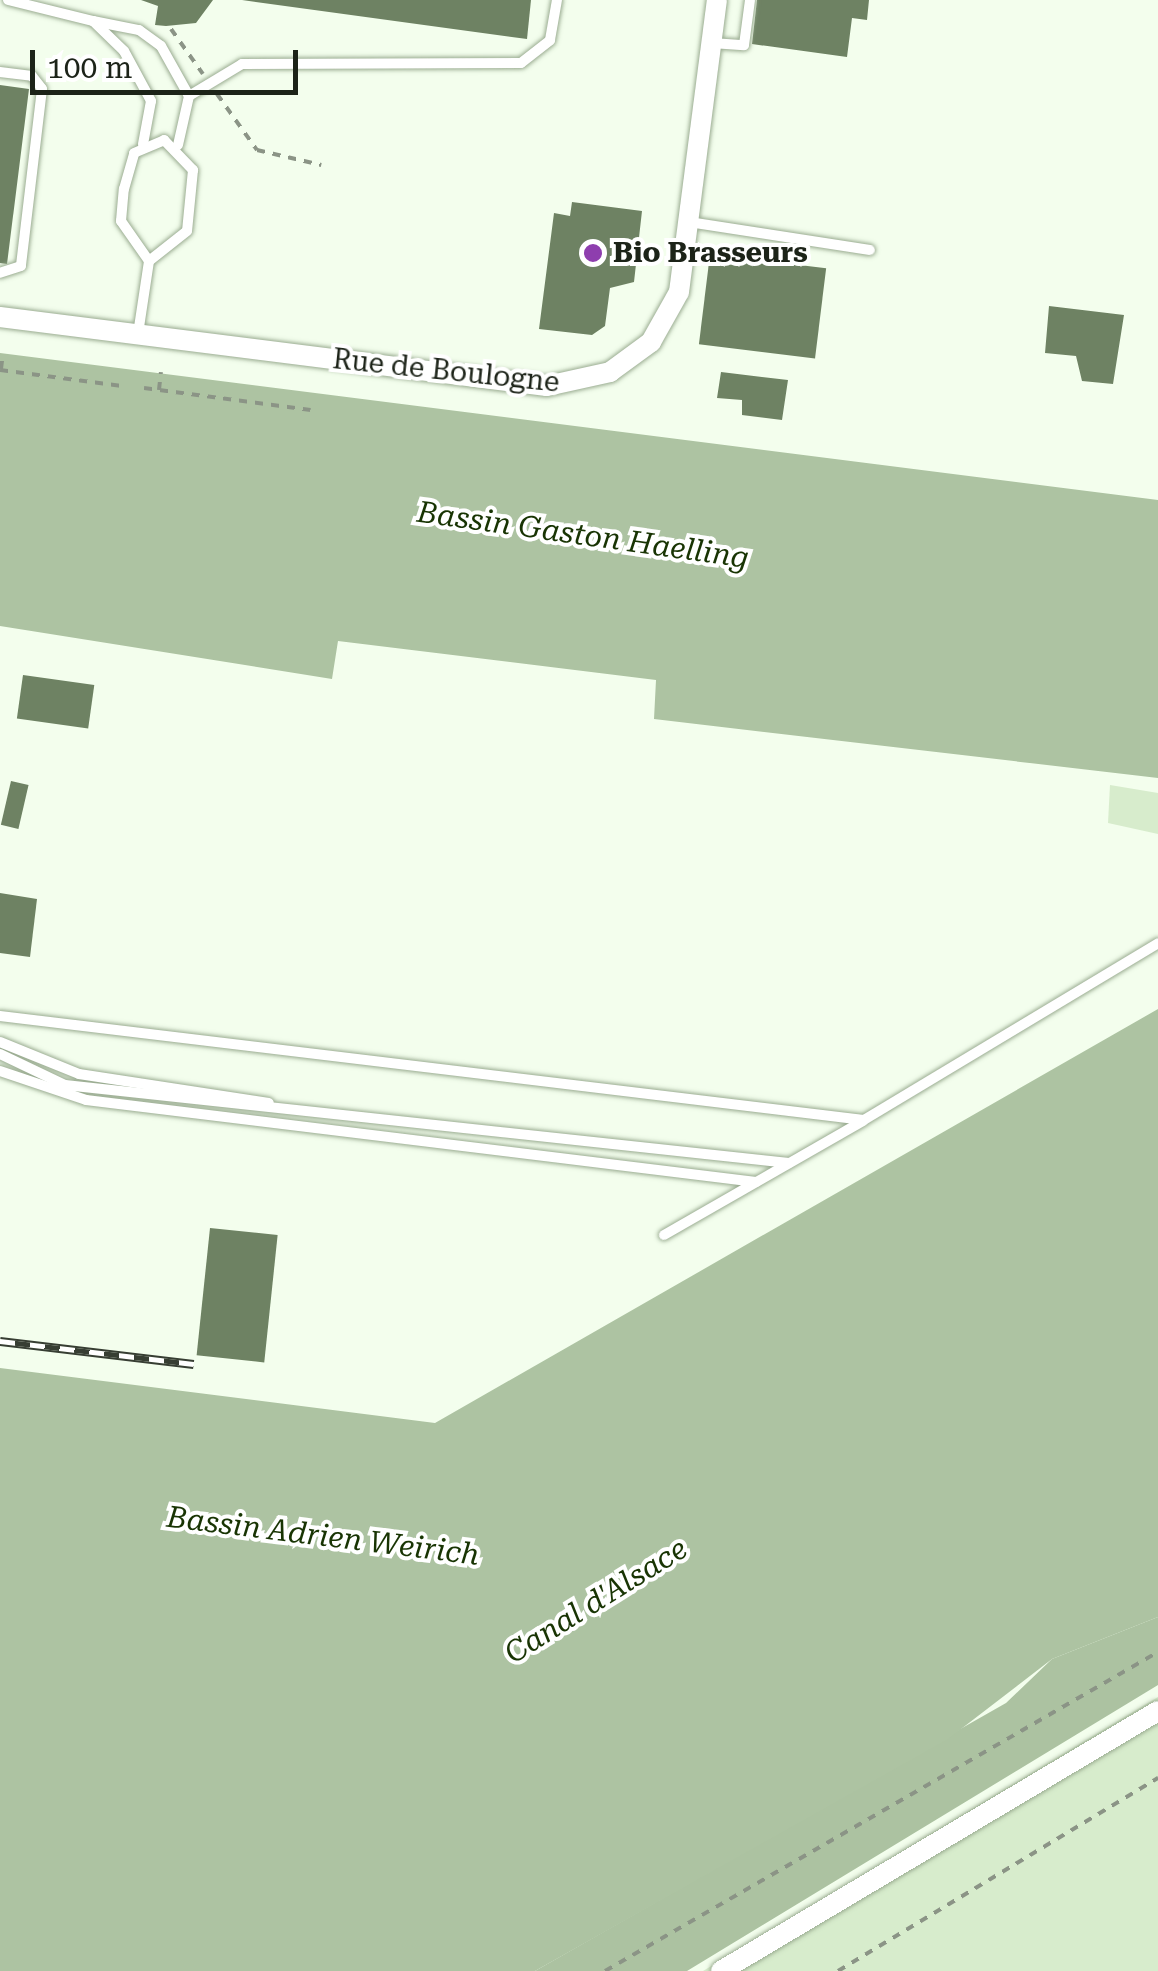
<!DOCTYPE html>
<html>
<head>
<meta charset="utf-8">
<style>
  body { margin:0 }
  #map { position:relative; width:1158px; height:1971px; overflow:hidden; background:#f3feed; font-family:"Roboto Serif",serif }
  div>[style] { position:absolute }
  [style*='--x'] { left:calc(var(--x)*1px); top:calc(var(--y)*1px); width:calc(var(--w)*1px); rotate:calc(var(--a)*1deg) }
  .green>* { inset:0; background:#d7eccc }
  .forest>* { inset:0; background:#acc2a1 }
  .water>* { inset:0; background:#adc3a2 }
  .building>* { inset:0; background:#6e8263; transform-origin:0 0 }
  .path>* { height:4px; margin-top:-2px; transform-origin:0; background:repeating-linear-gradient(90deg,#8b9486 0 8px,transparent 0 16px) }
  .roads { filter:drop-shadow(0 0 2px #9aac91) drop-shadow(0 0 2px #9aac91) }
  .lane>* { height:10px; margin:-5px; padding:0 5px; transform-origin:5px; border-radius:5px; background:#fff }
  .street>* { height:20px; margin:-10px; padding:0 10px; transform-origin:10px; border-radius:10px; background:#fff }
  .rail>* { height:9px; margin-top:-4.5px; transform-origin:0; background:repeating-linear-gradient(90deg,#fff 0 15px,#373e33 0 30px); box-sizing:border-box; border-block:2px solid #373e33 }
  .dots>* { width:28px; height:28px; translate:-50% -50%; box-sizing:border-box; border:5px solid #fff; border-radius:50% }
  span { translate:-50% -50%; white-space:nowrap; text-align:center; line-height:1.15; -webkit-text-stroke:8px #fff; paint-order:stroke }
  .poi-label { font-size:28px; color:#1c2318; font-weight:700 }
  .left { translate:0 -50%; text-align:left }
  .street-label { font-size:28px; color:#1c2318 }
  .water-label { font-size:30px; color:#183403; font-style:italic }
  .scale { position:absolute; left:30px; top:50px; width:268px; height:45px; box-sizing:border-box; border:5px solid #1c2318; border-top:0; padding-left:12px; font-size:30px; line-height:35px; white-space:nowrap; color:#1c2318; -webkit-text-stroke:8px #fff; paint-order:stroke }
</style>
</head>
<body>
<div id="map">
  <div class="green">
    <i style="clip-path:polygon(1110px 785px,1158px 793px,1158px 834px,1108px 823px)"></i>
    <i style="clip-path:polygon(1158px 1697px,1158px 1971px,703px 1971px)"></i>
  </div>
  <div class="forest">
    <i style="clip-path:polygon(1158px 1617px,1158px 1685px,687px 1971px,535px 1971px,1006px 1703px,1052px 1659px)"></i>
  </div>
  <div class="water">
    <i style="clip-path:polygon(0 353px,1158px 500px,1158px 778px,654px 719px,656px 680px,338px 641px,332px 679px,0 626px)"></i>
    <i style="clip-path:polygon(1158px 1009px,1158px 1617px,1052px 1659px,948px 1739px,535px 1971px,0 1971px,0 1368px,435px 1423px)"></i>
  </div>
  <div class="building">
    <i style="clip-path:polygon(141px 0,213px 0,196px 23px,166px 26px,155px 25px,158px 6px)"></i>
    <i style="clip-path:polygon(242px 0,531px 0,527px 39px)"></i>
    <i style="clip-path:polygon(757px 0,869px 0,867px 20px,852px 18px,847px 57px,752px 44px)"></i>
    <i style="clip-path:polygon(0 85px,29px 89px,7px 264px,0 263px)"></i>
    <i style="clip-path:polygon(572px 202px,642px 211px,634px 282px,610px 288px,605px 326px,592px 335px,539px 329px,554px 213px,570px 216px)"></i>
    <i style="left:710px;top:254px;width:117px;height:91px;rotate:7deg"></i>
    <i style="clip-path:polygon(1049px 306px,1124px 315px,1113px 384px,1082px 381px,1076px 356px,1045px 353px)"></i>
    <i style="clip-path:polygon(721px 372px,788px 380px,782px 420px,742px 415px,742px 400px,717px 398px)"></i>
    <i style="left:23px;top:675px;width:72px;height:44px;rotate:8deg"></i>
    <i style="left:11px;top:781px;width:18px;height:45px;rotate:13deg"></i>
    <i style="clip-path:polygon(0 893px,37px 899px,30px 957px,0 953px)"></i>
    <i style="left:210px;top:1228px;width:68px;height:128px;rotate:6deg"></i>
  </div>
  <div class="path">
    <i style="--x:171;--y:29;--w:55;--a:54.6"></i>
    <i style="--x:217;--y:94;--w:69;--a:54.5"></i>
    <i style="--x:257;--y:150;--w:66;--a:13.2"></i>
    <i style="--x:1;--y:369;--w:16;--a:-83"></i>
    <i style="--x:0;--y:370;--w:123;--a:7.5"></i>
    <i style="--x:144;--y:388;--w:168;--a:7.5"></i>
    <i style="--x:159;--y:390;--w:18;--a:-84"></i>
    <i style="--x:605;--y:1971;--w:638;--a:-29.98"></i>
    <i style="--x:838;--y:1971;--w:374;--a:-31.1"></i>
  </div>
  <div class="roads">
    <div class="lane">
      <i style="--x:8;--y:0;--w:88;--a:13.9"></i>
      <i style="--x:93;--y:21;--w:43;--a:44.1"></i>
      <i style="--x:124;--y:51;--w:57;--a:61.6"></i>
      <i style="--x:151;--y:101;--w:44;--a:100.5"></i>
      <i style="--x:93;--y:21;--w:47;--a:11.1"></i>
      <i style="--x:139;--y:30;--w:27;--a:36"></i>
      <i style="--x:161;--y:46;--w:57;--a:60.8"></i>
      <i style="--x:712;--y:43;--w:32;--a:4"></i>
      <i style="--x:744;--y:45;--w:45;--a:-82.4"></i>
      <i style="--x:0;--y:72;--w:32;--a:7"></i>
      <i style="--x:32;--y:76;--w:16;--a:52"></i>
      <i style="--x:42;--y:89;--w:178;--a:96.8"></i>
      <i style="--x:21;--y:266;--w:22;--a:162"></i>
      <i style="--x:164;--y:140;--w:42;--a:46"></i>
      <i style="--x:193;--y:170;--w:61;--a:95.6"></i>
      <i style="--x:187;--y:231;--w:48;--a:141.7"></i>
      <i style="--x:149;--y:261;--w:49;--a:-125"></i>
      <i style="--x:121;--y:221;--w:32;--a:-85"></i>
      <i style="--x:124;--y:189;--w:37;--a:-74"></i>
      <i style="--x:134;--y:153;--w:33;--a:-23"></i>
      <i style="--x:178;--y:145;--w:50;--a:-77.3"></i>
      <i style="--x:189;--y:96;--w:62;--a:-31.1"></i>
      <i style="--x:242;--y:64;--w:279;--a:-0.2"></i>
      <i style="--x:521;--y:63;--w:37;--a:-38"></i>
      <i style="--x:550;--y:40;--w:41;--a:-80.1"></i>
      <i style="--x:689;--y:222;--w:183;--a:8.8"></i>
      <i style="--x:138;--y:334;--w:74;--a:-81.4"></i>
      <i style="--x:0;--y:1016;--w:870;--a:6.86"></i>
      <i style="--x:864;--y:1120;--w:343;--a:-31"></i>
      <i style="--x:0;--y:1042;--w:85;--a:22.1"></i>
      <i style="--x:79;--y:1074;--w:192;--a:8.7"></i>
      <i style="--x:0;--y:1054;--w:72;--a:25.5"></i>
      <i style="--x:65;--y:1085;--w:728;--a:6.15"></i>
      <i style="--x:0;--y:1071;--w:91;--a:18.6"></i>
      <i style="--x:86;--y:1100;--w:675;--a:6.98"></i>
      <i style="--x:664;--y:1235;--w:229;--a:-29.8"></i>
    </div>
    <div class="street">
      <i style="--x:0;--y:317;--w:551;--a:7.19"></i>
      <i style="--x:547;--y:386;--w:65;--a:-12.5"></i>
      <i style="--x:610;--y:372;--w:51;--a:-36.2"></i>
      <i style="--x:651;--y:342;--w:57;--a:-60.8"></i>
      <i style="--x:679;--y:292;--w:294;--a:-82.6"></i>
      <i style="--x:721;--y:1971;--w:508;--a:-30.75"></i>
    </div>
  </div>
  <div class="rail">
    <i style="--x:0;--y:1341;--w:195;--a:6.8"></i>
  </div>
  <div class="dots">
    <i style="left:593px;top:253px;background:#8e3eae"></i>
  </div>
  <div class="poi-label">
    <span class="left" style="left:613px;top:253px">Bio Brasseurs</span>
  </div>
  <div class="street-label">
    <span style="left:446px;top:371px;rotate:6deg">Rue de Boulogne</span>
  </div>
  <div class="water-label">
    <span style="left:583px;top:535px;rotate:8deg">Bassin Gaston Haelling</span>
    <span style="left:323px;top:1536px;rotate:7deg">Bassin Adrien Weirich</span>
    <span style="left:596px;top:1601px;rotate:-32deg">Canal d'Alsace</span>
  </div>
  <div class="scale">100 m</div>
</div>
</body>
</html>
